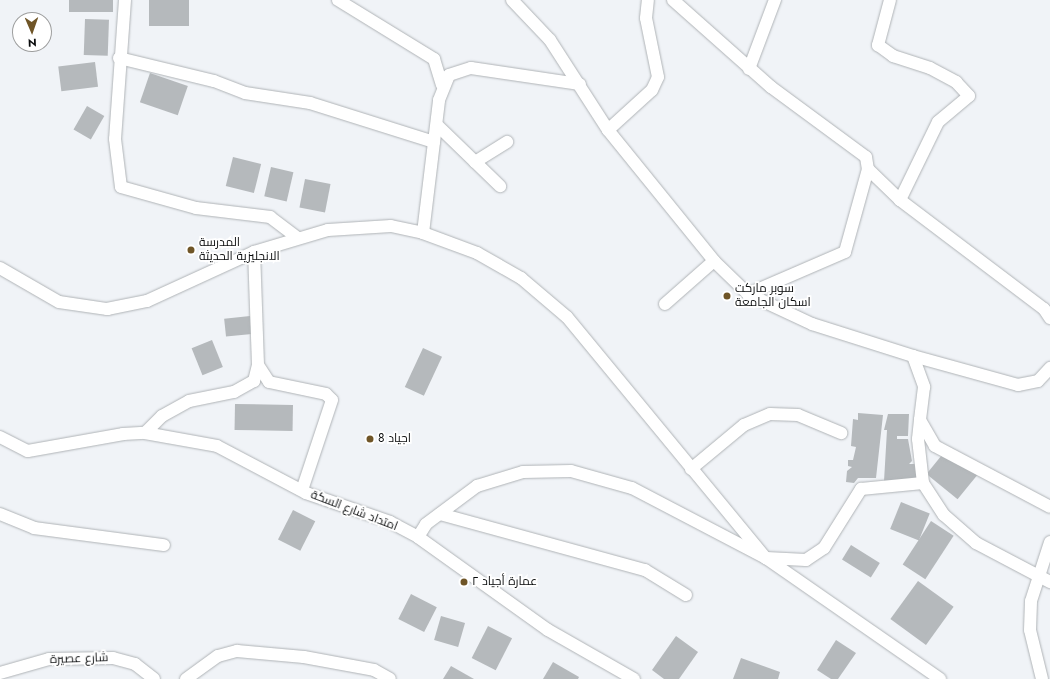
<!DOCTYPE html>
<html>
<head>
<meta charset="utf-8">
<style>
  body { margin:0 }
  #map { position:relative; width:1050px; height:679px; overflow:hidden; background:#f0f3f7; font-family:Jost,Cairo,sans-serif }
  div>[style] { position:absolute }
  [style*='--x'] { left:calc(var(--x)*1px); top:calc(var(--y)*1px); width:calc(var(--w)*1px); rotate:calc(var(--a)*1deg) }
  .building>* { inset:0; background:#b5b9bc; transform-origin:0 0 }
  .roads { filter:drop-shadow(0 0 1px #afb3b6) drop-shadow(0 0 1px #afb3b6) }
  .minor>* { height:12px; margin:-6px; padding:0 6px; transform-origin:6px; border-radius:6px; background:#fff }
  .dots>* { width:11px; height:11px; translate:-50% -50%; box-sizing:border-box; border:2px solid #fff; border-radius:50% }
  span { translate:-50% -50%; white-space:nowrap; text-align:center; line-height:1.15; -webkit-text-stroke:3.5px #fff; paint-order:stroke }
  .poi-label { font-size:12px; color:#0a0c0d }
  .left { translate:0 -50%; text-align:left }
  .street-label { font-size:12px; color:#0a0c0d }
  .north { position:absolute; left:12px; top:12px; width:40px; height:40px; box-sizing:border-box; background:#fff; border:1px solid #9d9e9e; border-radius:50%; rotate:178deg; font-size:11px; font-weight:700; line-height:16px; text-align:center; color:#0a0c0d }
  .north::after { content:''; display:block; margin:auto; width:14px; height:18px; background:#6f5527; clip-path:polygon(50% 0,100% 100%,50% 72%,0 100%) }
</style>
</head>
<body>
<div id="map">
  <div class="building">
    <i style="left:69px;top:0;width:44px;height:12px"></i>
    <i style="left:149px;top:0;width:40px;height:26px"></i>
    <i style="left:85px;top:19px;width:24px;height:36px;rotate:2deg"></i>
    <i style="left:95px;top:62px;width:25px;height:37px;rotate:83deg"></i>
    <i style="left:150px;top:73px;width:40px;height:31px;rotate:19deg"></i>
    <i style="left:87px;top:106px;width:20px;height:27px;rotate:30deg"></i>
    <i style="left:233px;top:157px;width:29px;height:30px;rotate:14deg"></i>
    <i style="left:271px;top:167px;width:23px;height:30px;rotate:13deg"></i>
    <i style="left:305px;top:179px;width:26px;height:29px;rotate:11deg"></i>
    <i style="left:250px;top:316px;width:18px;height:26px;rotate:84deg"></i>
    <i style="left:212px;top:340px;width:29px;height:22px;rotate:68deg"></i>
    <i style="left:423px;top:348px;width:21px;height:43px;rotate:25deg"></i>
    <i style="left:235px;top:404px;width:58px;height:26px;rotate:1deg"></i>
    <i style="clip-path:polygon(858px 413px,883px 415px,876px 478px,858px 478px,854px 483px,846px 482px,847px 471px,852px 467px,848px 466px,848px 460px,853px 460px,856px 447px,851px 446px,853px 419px,858px 420px)"></i>
    <i style="clip-path:polygon(888px 414px,909px 414px,908px 436px,897px 436px,897px 439px,908px 439px,912px 461px,909px 464px,917px 464px,919px 481px,884px 481px,887px 430px,884px 430px)"></i>
    <i style="left:946px;top:450px;width:40px;height:31px;rotate:39deg"></i>
    <i style="left:901px;top:502px;width:31px;height:29px;rotate:22deg"></i>
    <i style="left:293px;top:510px;width:25px;height:33px;rotate:27deg"></i>
    <i style="left:931px;top:521px;width:27px;height:52px;rotate:33deg"></i>
    <i style="left:851px;top:545px;width:34px;height:17px;rotate:32deg"></i>
    <i style="left:918px;top:581px;width:44px;height:47px;rotate:36deg"></i>
    <i style="left:411px;top:594px;width:29px;height:28px;rotate:27deg"></i>
    <i style="left:441px;top:616px;width:25px;height:25px;rotate:16deg"></i>
    <i style="left:488px;top:626px;width:27px;height:36px;rotate:27deg"></i>
    <i style="clip-path:polygon(676px 636px,698px 652px,679px 679px,664px 679px,652px 670px)"></i>
    <i style="clip-path:polygon(836px 640px,856px 653px,838px 679px,831px 679px,817px 670px)"></i>
    <i style="clip-path:polygon(741px 658px,780px 672px,778px 679px,733px 679px)"></i>
    <i style="clip-path:polygon(553px 662px,579px 677px,578px 679px,543px 679px)"></i>
    <i style="clip-path:polygon(451px 666px,474px 679px,443px 679px)"></i>
  </div>
  <div class="roads">
    <div class="minor">
      <i style="--x:125;--y:0;--w:139;--a:94.1"></i>
      <i style="--x:115;--y:139;--w:48;--a:82.9"></i>
      <i style="--x:121;--y:187;--w:78;--a:15.6"></i>
      <i style="--x:196;--y:208;--w:75;--a:6.9"></i>
      <i style="--x:270;--y:217;--w:34;--a:37"></i>
      <i style="--x:338;--y:0;--w:113;--a:31.6"></i>
      <i style="--x:434;--y:59;--w:27;--a:73"></i>
      <i style="--x:512;--y:0;--w:55;--a:46.5"></i>
      <i style="--x:550;--y:40;--w:107;--a:57.2"></i>
      <i style="--x:608;--y:130;--w:169;--a:51"></i>
      <i style="--x:714;--y:261;--w:47;--a:44.1"></i>
      <i style="--x:748;--y:294;--w:71;--a:25.1"></i>
      <i style="--x:812;--y:324;--w:106;--a:17.6"></i>
      <i style="--x:913;--y:356;--w:33;--a:70"></i>
      <i style="--x:924;--y:387;--w:33;--a:97"></i>
      <i style="--x:920;--y:420;--w:30;--a:60"></i>
      <i style="--x:935;--y:446;--w:130;--a:27.9"></i>
      <i style="--x:673;--y:0;--w:131;--a:41.6"></i>
      <i style="--x:771;--y:87;--w:118;--a:36.4"></i>
      <i style="--x:866;--y:157;--w:12;--a:81"></i>
      <i style="--x:868;--y:169;--w:86;--a:105.5"></i>
      <i style="--x:845;--y:252;--w:106;--a:156.6"></i>
      <i style="--x:890;--y:0;--w:47;--a:104.9"></i>
      <i style="--x:878;--y:45;--w:19;--a:36"></i>
      <i style="--x:893;--y:56;--w:39;--a:18"></i>
      <i style="--x:930;--y:68;--w:30;--a:28"></i>
      <i style="--x:956;--y:82;--w:19;--a:47"></i>
      <i style="--x:969;--y:96;--w:40;--a:140"></i>
      <i style="--x:938;--y:122;--w:87;--a:116"></i>
      <i style="--x:119;--y:58;--w:98;--a:13.6"></i>
      <i style="--x:214;--y:81;--w:33;--a:21"></i>
      <i style="--x:245;--y:93;--w:66;--a:8.7"></i>
      <i style="--x:310;--y:103;--w:130;--a:17.5"></i>
      <i style="--x:749;--y:69;--w:74;--a:-69.4"></i>
      <i style="--x:437;--y:125;--w:88;--a:44.1"></i>
      <i style="--x:608;--y:130;--w:59;--a:-42.3"></i>
      <i style="--x:652;--y:90;--w:14;--a:-65"></i>
      <i style="--x:658;--y:77;--w:60;--a:-101.5"></i>
      <i style="--x:646;--y:18;--w:18;--a:-84"></i>
      <i style="--x:475;--y:162;--w:38;--a:-32"></i>
      <i style="--x:868;--y:169;--w:45;--a:44.1"></i>
      <i style="--x:900;--y:200;--w:181;--a:37.1"></i>
      <i style="--x:1044;--y:309;--w:11;--a:56"></i>
      <i style="--x:423;--y:233;--w:134;--a:-83.1"></i>
      <i style="--x:439;--y:100;--w:27;--a:-68"></i>
      <i style="--x:449;--y:75;--w:23;--a:-18"></i>
      <i style="--x:471;--y:68;--w:110;--a:8.4"></i>
      <i style="--x:0;--y:268;--w:68;--a:30"></i>
      <i style="--x:59;--y:302;--w:49;--a:8.3"></i>
      <i style="--x:107;--y:309;--w:41;--a:-11.3"></i>
      <i style="--x:147;--y:301;--w:118;--a:-24.6"></i>
      <i style="--x:254;--y:252;--w:77;--a:-16.6"></i>
      <i style="--x:328;--y:230;--w:63;--a:-3.6"></i>
      <i style="--x:391;--y:226;--w:33;--a:12"></i>
      <i style="--x:423;--y:233;--w:58;--a:20.3"></i>
      <i style="--x:477;--y:253;--w:51;--a:29.6"></i>
      <i style="--x:521;--y:278;--w:60;--a:40.3"></i>
      <i style="--x:567;--y:317;--w:313;--a:50.5"></i>
      <i style="--x:766;--y:558;--w:212;--a:34.8"></i>
      <i style="--x:665;--y:304;--w:65;--a:-41.3"></i>
      <i style="--x:913;--y:356;--w:109;--a:15.4"></i>
      <i style="--x:1018;--y:385;--w:20;--a:-11"></i>
      <i style="--x:1038;--y:381;--w:18;--a:-47"></i>
      <i style="--x:258;--y:365;--w:20;--a:57"></i>
      <i style="--x:269;--y:382;--w:58;--a:11.9"></i>
      <i style="--x:326;--y:394;--w:8;--a:45"></i>
      <i style="--x:332;--y:400;--w:95;--a:108.4"></i>
      <i style="--x:920;--y:420;--w:19;--a:96"></i>
      <i style="--x:918;--y:439;--w:44;--a:83.5"></i>
      <i style="--x:145;--y:433;--w:24;--a:-45"></i>
      <i style="--x:162;--y:416;--w:31;--a:-29"></i>
      <i style="--x:189;--y:401;--w:46;--a:-11.3"></i>
      <i style="--x:234;--y:392;--w:23;--a:-29"></i>
      <i style="--x:254;--y:381;--w:16;--a:-76"></i>
      <i style="--x:258;--y:365;--w:113;--a:-92"></i>
      <i style="--x:0;--y:437;--w:31;--a:27"></i>
      <i style="--x:28;--y:451;--w:97;--a:-10.1"></i>
      <i style="--x:123;--y:434;--w:22;--a:-3"></i>
      <i style="--x:145;--y:433;--w:73;--a:10.2"></i>
      <i style="--x:217;--y:446;--w:101;--a:27.8"></i>
      <i style="--x:306;--y:493;--w:89;--a:19"></i>
      <i style="--x:390;--y:522;--w:32;--a:28"></i>
      <i style="--x:418;--y:537;--w:160;--a:35.6"></i>
      <i style="--x:548;--y:630;--w:99;--a:29.7"></i>
      <i style="--x:691;--y:469;--w:69;--a:-39.7"></i>
      <i style="--x:744;--y:425;--w:28;--a:-23"></i>
      <i style="--x:770;--y:414;--w:28;--a:2"></i>
      <i style="--x:798;--y:415;--w:47;--a:22.7"></i>
      <i style="--x:0;--y:514;--w:37;--a:22"></i>
      <i style="--x:34;--y:528;--w:131;--a:7.5"></i>
      <i style="--x:440;--y:514;--w:213;--a:15.3"></i>
      <i style="--x:645;--y:570;--w:48;--a:31.4"></i>
      <i style="--x:418;--y:537;--w:15;--a:-58"></i>
      <i style="--x:426;--y:524;--w:64;--a:-36.7"></i>
      <i style="--x:477;--y:486;--w:48;--a:-16.9"></i>
      <i style="--x:523;--y:472;--w:48;--a:-1.2"></i>
      <i style="--x:571;--y:471;--w:63;--a:15.6"></i>
      <i style="--x:632;--y:488;--w:151;--a:27.6"></i>
      <i style="--x:766;--y:558;--w:40;--a:2.9"></i>
      <i style="--x:806;--y:560;--w:22;--a:-34"></i>
      <i style="--x:824;--y:548;--w:70;--a:-57.9"></i>
      <i style="--x:861;--y:489;--w:62;--a:-5.5"></i>
      <i style="--x:923;--y:483;--w:38;--a:57"></i>
      <i style="--x:944;--y:515;--w:43;--a:41.2"></i>
      <i style="--x:976;--y:543;--w:84;--a:27.8"></i>
      <i style="--x:0;--y:673;--w:51;--a:-15.9"></i>
      <i style="--x:49;--y:659;--w:64;--a:-0.9"></i>
      <i style="--x:113;--y:658;--w:23;--a:15"></i>
      <i style="--x:135;--y:664;--w:24;--a:38"></i>
      <i style="--x:186;--y:679;--w:39;--a:-36"></i>
      <i style="--x:218;--y:656;--w:20;--a:-15"></i>
      <i style="--x:237;--y:651;--w:67;--a:5.1"></i>
      <i style="--x:304;--y:657;--w:71;--a:10.5"></i>
      <i style="--x:374;--y:670;--w:18;--a:29"></i>
      <i style="--x:1042;--y:679;--w:50;--a:-103.8"></i>
      <i style="--x:1030;--y:630;--w:29;--a:-88"></i>
      <i style="--x:1031;--y:601;--w:62;--a:-72.1"></i>
    </div>
  </div>
  <div class="dots">
    <i style="left:191px;top:250px;background:#6f5527"></i>
    <i style="left:727px;top:296px;background:#6f5527"></i>
    <i style="left:370px;top:439px;background:#6f5527"></i>
    <i style="left:464px;top:582px;background:#6f5527"></i>
  </div>
  <div class="poi-label">
    <span class="left" style="left:199px;top:250px">المدرسة<br>الانجليزية الحديثة</span>
    <span class="left" style="left:735px;top:296px">سوبر ماركت<br>اسكان الجامعة</span>
    <span class="left" style="left:378px;top:439px">اجياد 8</span>
    <span class="left" style="left:472px;top:582px">عمارة أجياد ٢</span>
  </div>
  <div class="street-label">
    <span style="left:354px;top:511px;rotate:21deg">امتداد شارع السكة</span>
    <span style="left:79px;top:659px;rotate:-2deg">شارع عصيرة</span>
  </div>
  <div class="north">N</div>
</div>
</body>
</html>
